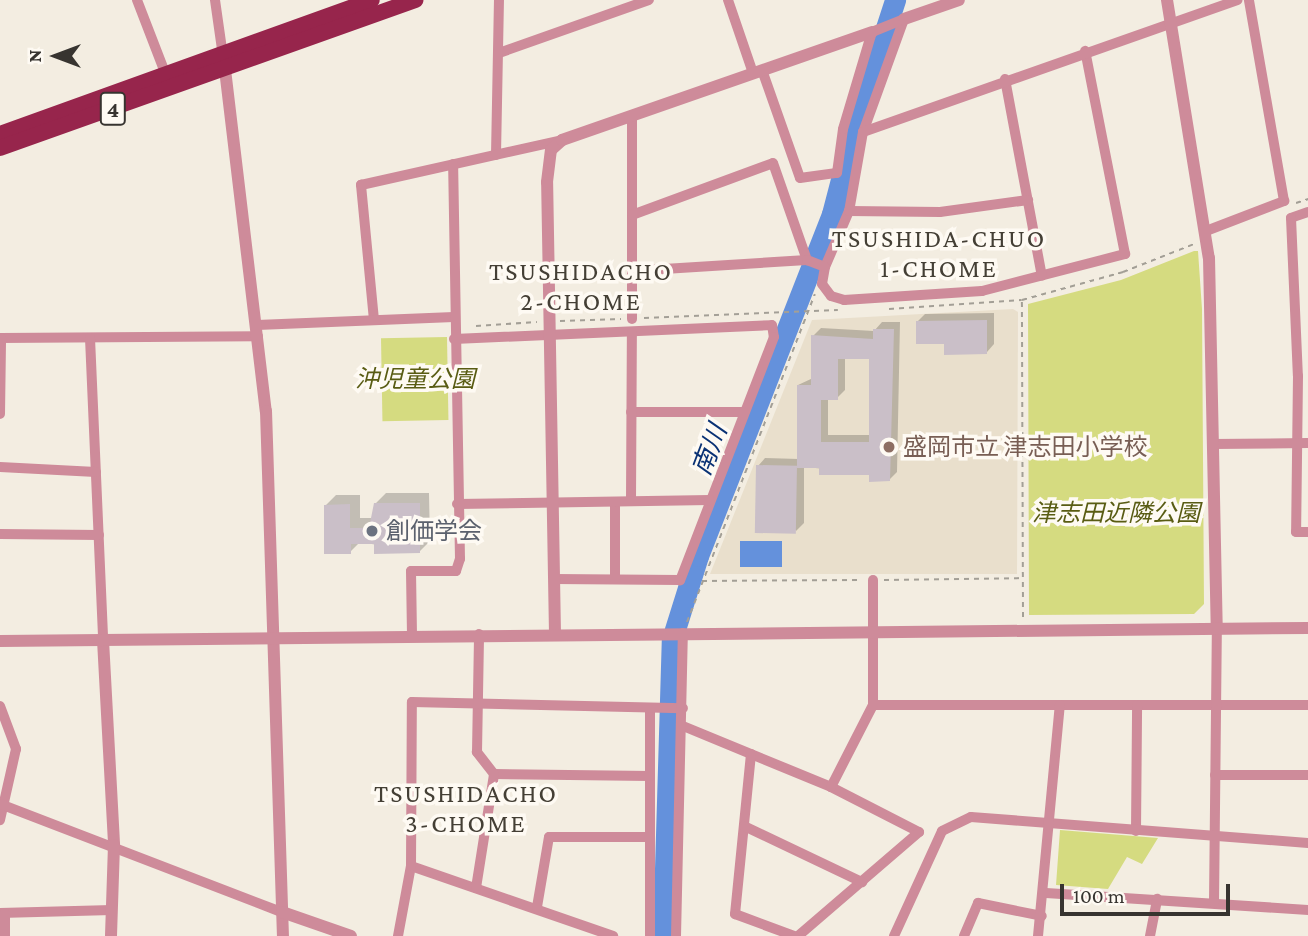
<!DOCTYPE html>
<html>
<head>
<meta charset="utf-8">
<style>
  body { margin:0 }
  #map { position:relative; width:1308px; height:936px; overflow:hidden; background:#f3ede1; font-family:"Crimson Pro","Noto Sans JP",serif }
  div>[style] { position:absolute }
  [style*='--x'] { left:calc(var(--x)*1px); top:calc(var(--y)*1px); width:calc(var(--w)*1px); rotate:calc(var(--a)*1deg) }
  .built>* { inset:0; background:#e9dfcc }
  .green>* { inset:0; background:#d5db80; transform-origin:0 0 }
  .water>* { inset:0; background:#6491dc; transform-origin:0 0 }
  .shadow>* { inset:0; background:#0003 }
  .river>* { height:21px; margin:-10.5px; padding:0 10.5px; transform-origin:10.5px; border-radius:10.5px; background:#6491dc }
  .building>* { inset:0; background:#cabfc8; transform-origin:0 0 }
  .path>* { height:2px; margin-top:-1px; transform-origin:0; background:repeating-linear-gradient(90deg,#a39f96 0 5px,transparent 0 10px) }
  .minor>* { height:10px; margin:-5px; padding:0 5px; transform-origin:5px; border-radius:5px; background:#ce8b9a }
  .tertiary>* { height:12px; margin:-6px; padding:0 6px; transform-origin:6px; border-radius:6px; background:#ce8b9a }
  .trunk>* { height:16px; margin:-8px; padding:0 8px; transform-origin:8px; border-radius:8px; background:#97254c }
  .dots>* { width:19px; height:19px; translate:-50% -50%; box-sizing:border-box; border:4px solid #fefaf3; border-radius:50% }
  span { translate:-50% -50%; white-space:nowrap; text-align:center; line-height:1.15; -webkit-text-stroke:7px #fefaf3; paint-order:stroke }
  .shield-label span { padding:2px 5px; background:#fefaf3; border:2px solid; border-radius:5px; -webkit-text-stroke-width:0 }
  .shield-label { font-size:23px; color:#373430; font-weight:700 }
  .park-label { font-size:24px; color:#595c13; font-style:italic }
  .education-label { font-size:24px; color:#785e54 }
  .left { translate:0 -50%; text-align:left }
  .worship-label { font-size:24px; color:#5b616d }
  .neighbourhood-label { font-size:26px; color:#443f35; letter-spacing:2px }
  .water-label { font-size:26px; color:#0a3275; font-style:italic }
  .north { position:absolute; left:21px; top:21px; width:70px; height:70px; -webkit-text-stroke:5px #fefaf3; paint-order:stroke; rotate:270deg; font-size:19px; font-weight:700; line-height:28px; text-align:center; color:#373430 }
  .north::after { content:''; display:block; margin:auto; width:24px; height:32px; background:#373430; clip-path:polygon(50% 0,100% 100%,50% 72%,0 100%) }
  .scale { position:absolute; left:1060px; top:884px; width:170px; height:32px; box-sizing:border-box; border:4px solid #373430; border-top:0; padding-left:9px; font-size:21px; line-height:24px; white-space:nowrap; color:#373430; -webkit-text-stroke:5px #fefaf3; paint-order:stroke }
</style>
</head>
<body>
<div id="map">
  <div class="built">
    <i style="clip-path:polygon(1013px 309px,1018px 312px,1017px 574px,710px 574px,812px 320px)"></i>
  </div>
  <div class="green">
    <i style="clip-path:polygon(1194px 251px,1198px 251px,1202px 309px,1204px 604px,1194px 614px,1029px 615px,1028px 304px,1121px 280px)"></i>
    <i style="left:447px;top:337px;width:83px;height:66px;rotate:89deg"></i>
    <i style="clip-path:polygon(1060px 830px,1158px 838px,1142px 864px,1127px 857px,1108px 889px,1056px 885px)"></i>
  </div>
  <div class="water">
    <i style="left:740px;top:541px;width:42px;height:26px"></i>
  </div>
  <div class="shadow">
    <i style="clip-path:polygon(994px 313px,994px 344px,987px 352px,946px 342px,918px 321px,925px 314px)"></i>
    <i style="clip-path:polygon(evenodd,882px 322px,900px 322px,897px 472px,889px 480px,871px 473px,804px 467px,804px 523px,796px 531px,758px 466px,765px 458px,799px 459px,798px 385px,813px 378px,813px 336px,821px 328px,874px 331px,882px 322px,845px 357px,871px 357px,871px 435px,828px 435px,828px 398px,837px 398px,845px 390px,845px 357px)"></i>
    <i style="clip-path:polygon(386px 493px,429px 493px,430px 541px,419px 552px,360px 542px,350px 552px,326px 505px,336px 495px,360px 495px,360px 518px,373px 518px,375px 504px)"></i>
  </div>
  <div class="river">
    <i style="--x:663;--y:936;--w:297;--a:-88.3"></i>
    <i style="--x:672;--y:639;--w:87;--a:-72.6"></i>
    <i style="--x:698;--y:556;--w:367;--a:-68.6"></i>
    <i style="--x:832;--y:214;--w:103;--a:-75.4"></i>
    <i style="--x:858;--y:114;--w:120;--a:-72"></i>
  </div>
  <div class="building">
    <i style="clip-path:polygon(987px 320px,987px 354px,944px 355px,944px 344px,916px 344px,916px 321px)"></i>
    <i style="clip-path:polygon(evenodd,873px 329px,894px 329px,890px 481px,869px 482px,869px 475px,819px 475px,819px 468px,797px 468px,797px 385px,811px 385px,811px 335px,873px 339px,873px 329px,838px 359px,869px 359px,869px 442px,821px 442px,821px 400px,838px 400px,838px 359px)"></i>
    <i style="left:756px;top:465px;width:41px;height:68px;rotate:1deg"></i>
    <i style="clip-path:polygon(374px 503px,420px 503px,420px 553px,374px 554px,374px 544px,351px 544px,351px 554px,324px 554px,324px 505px,350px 504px,350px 528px,369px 528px)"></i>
  </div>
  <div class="path">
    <i style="--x:1296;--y:203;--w:13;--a:-18"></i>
    <i style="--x:889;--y:309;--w:133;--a:-3.9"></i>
    <i style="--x:644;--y:318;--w:194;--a:-2.4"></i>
    <i style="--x:560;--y:321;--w:61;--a:-1.9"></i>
    <i style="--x:476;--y:326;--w:61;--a:-3.8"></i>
    <i style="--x:884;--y:580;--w:138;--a:-0.8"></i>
    <i style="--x:702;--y:581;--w:159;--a:-0.4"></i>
    <i style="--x:1023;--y:617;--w:317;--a:-90.2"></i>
    <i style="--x:1022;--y:300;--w:105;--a:-15.5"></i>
    <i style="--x:1123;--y:272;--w:76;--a:-21.5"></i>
    <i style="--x:687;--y:622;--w:352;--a:-68.7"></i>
  </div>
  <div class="minor">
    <i style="--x:137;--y:0;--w:80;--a:68.9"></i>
    <i style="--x:215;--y:0;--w:57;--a:81.9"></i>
    <i style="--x:728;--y:0;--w:77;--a:71.1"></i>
    <i style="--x:904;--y:19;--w:120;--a:109.9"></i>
    <i style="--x:863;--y:132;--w:80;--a:100"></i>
    <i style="--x:849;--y:211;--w:61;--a:113.2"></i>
    <i style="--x:825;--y:267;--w:17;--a:100"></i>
    <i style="--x:822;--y:284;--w:15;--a:53"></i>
    <i style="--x:831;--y:296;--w:14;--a:17"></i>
    <i style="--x:844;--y:300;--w:138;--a:-3.7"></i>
    <i style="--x:982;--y:291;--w:148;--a:-14.5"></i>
    <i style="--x:1125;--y:254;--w:207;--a:-101.1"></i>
    <i style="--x:499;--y:53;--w:159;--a:-19.5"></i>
    <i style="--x:762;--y:70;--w:114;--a:70.6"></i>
    <i style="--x:800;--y:178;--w:37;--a:-8"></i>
    <i style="--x:837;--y:173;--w:44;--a:-82.2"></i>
    <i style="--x:843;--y:129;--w:101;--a:-73.4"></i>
    <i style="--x:872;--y:32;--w:35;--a:-22"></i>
    <i style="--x:1005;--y:79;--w:200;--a:79.4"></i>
    <i style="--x:632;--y:116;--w:203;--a:90"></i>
    <i style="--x:863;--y:132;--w:397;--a:-19.4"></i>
    <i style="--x:496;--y:155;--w:155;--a:-88.9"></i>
    <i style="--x:849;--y:211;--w:91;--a:0.6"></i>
    <i style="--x:940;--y:212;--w:89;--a:-7.8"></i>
    <i style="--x:1308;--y:212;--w:18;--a:161"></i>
    <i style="--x:1291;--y:218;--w:158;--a:87.5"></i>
    <i style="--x:1298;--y:376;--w:156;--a:90.7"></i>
    <i style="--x:1296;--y:532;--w:12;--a:0"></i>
    <i style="--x:632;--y:215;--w:150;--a:-20.2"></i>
    <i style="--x:773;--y:163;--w:103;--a:70.7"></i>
    <i style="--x:1206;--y:231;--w:84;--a:-21"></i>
    <i style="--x:1284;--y:201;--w:204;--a:-99.9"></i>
    <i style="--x:632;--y:271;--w:175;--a:-3.6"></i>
    <i style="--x:807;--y:260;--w:19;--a:21"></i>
    <i style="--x:374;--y:320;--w:136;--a:-95.5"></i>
    <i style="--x:361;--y:185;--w:206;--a:-12.6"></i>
    <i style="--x:257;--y:325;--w:197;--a:-2.3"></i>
    <i style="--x:0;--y:338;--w:258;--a:-0.4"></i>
    <i style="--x:90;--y:338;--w:302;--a:87.5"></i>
    <i style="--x:454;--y:339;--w:318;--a:-2.5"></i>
    <i style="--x:772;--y:325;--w:12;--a:81"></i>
    <i style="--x:774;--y:337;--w:261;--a:111.1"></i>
    <i style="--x:680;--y:580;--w:126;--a:-179.5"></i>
    <i style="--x:631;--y:412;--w:113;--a:0"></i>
    <i style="--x:0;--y:414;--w:76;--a:-89.2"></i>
    <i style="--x:1213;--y:444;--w:95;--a:-0.6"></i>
    <i style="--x:0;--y:467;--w:96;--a:3"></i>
    <i style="--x:631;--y:501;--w:168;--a:-89.7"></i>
    <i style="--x:615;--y:502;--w:76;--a:90"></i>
    <i style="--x:457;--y:504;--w:253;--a:-0.9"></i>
    <i style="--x:0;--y:534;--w:99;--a:0.6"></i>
    <i style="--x:412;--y:635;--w:64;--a:-90.9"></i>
    <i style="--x:411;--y:571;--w:45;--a:0"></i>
    <i style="--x:456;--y:571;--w:13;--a:-72"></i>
    <i style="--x:460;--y:559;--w:395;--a:-91"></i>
    <i style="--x:873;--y:705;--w:435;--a:0"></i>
    <i style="--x:0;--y:706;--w:46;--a:69.6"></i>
    <i style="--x:16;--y:749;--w:73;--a:102.7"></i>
    <i style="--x:650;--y:708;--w:228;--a:90"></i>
    <i style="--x:683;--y:726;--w:160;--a:22.4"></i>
    <i style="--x:831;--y:787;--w:99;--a:27.1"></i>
    <i style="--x:919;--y:832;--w:160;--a:139.3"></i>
    <i style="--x:751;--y:754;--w:161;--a:95.7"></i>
    <i style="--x:735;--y:914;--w:63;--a:20.4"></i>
    <i style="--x:494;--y:774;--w:156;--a:0.7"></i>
    <i style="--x:1215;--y:775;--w:93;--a:0"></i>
    <i style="--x:831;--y:787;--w:92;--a:-62.9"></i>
    <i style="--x:873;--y:705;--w:125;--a:-90"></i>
    <i style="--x:0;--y:804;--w:302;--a:21"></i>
    <i style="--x:744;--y:826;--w:131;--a:25.4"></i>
    <i style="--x:1136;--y:831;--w:126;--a:-89.5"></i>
    <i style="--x:411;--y:866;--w:214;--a:19.1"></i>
    <i style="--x:476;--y:888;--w:115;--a:-81"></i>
    <i style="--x:494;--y:774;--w:28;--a:-128"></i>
    <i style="--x:477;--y:752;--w:118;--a:-89"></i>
    <i style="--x:1046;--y:893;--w:263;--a:3.7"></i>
    <i style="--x:1214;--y:903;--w:276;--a:-89.4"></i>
    <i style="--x:537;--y:907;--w:71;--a:-80.3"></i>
    <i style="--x:549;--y:837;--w:101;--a:0"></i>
    <i style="--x:0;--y:913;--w:112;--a:-1.5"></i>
    <i style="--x:5;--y:913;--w:23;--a:90"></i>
    <i style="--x:398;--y:936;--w:71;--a:-79.5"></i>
    <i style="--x:411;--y:866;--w:164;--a:-89.7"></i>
    <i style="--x:412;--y:702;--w:271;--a:1.3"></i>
    <i style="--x:676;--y:936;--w:303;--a:-88.7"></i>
    <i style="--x:894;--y:936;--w:115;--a:-65.4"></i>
    <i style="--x:942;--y:831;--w:32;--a:-26"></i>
    <i style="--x:971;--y:817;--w:338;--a:4.4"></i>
    <i style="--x:964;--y:936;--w:36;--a:-67"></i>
    <i style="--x:978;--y:903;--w:65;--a:11.5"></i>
    <i style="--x:1038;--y:936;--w:232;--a:-84.6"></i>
    <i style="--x:1150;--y:936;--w:38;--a:-79"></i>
  </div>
  <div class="tertiary">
    <i style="--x:1167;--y:0;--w:261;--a:80.8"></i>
    <i style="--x:1209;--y:258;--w:369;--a:88.8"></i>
    <i style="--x:904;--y:19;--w:58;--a:-19.1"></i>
    <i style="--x:224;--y:61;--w:353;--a:83.2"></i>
    <i style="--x:266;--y:411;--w:525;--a:88.15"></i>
    <i style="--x:555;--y:634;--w:452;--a:-91"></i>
    <i style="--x:547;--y:182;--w:32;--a:-83"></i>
    <i style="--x:551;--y:150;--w:15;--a:-42"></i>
    <i style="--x:562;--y:140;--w:328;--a:-19.2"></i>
    <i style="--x:103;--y:640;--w:205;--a:86.9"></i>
    <i style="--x:114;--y:845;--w:91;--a:91.9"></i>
    <i style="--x:0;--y:641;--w:1308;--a:-0.57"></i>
    <i style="--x:282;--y:912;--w:73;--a:19.2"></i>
  </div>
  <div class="trunk">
    <i style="--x:0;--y:134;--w:395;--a:-19.8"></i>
    <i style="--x:0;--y:148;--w:441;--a:-19.6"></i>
  </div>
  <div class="dots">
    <i style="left:889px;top:447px;background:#8d6e63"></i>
    <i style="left:372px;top:531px;background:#6b7280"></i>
  </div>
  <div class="shield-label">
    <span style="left:113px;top:109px">4</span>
  </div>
  <div class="park-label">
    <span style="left:415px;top:379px">沖児童公園</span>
    <span style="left:1116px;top:513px">津志田近隣公園</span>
  </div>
  <div class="education-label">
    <span class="left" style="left:903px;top:447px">盛岡市立 津志田小学校</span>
  </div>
  <div class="worship-label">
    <span class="left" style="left:386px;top:531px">創価学会</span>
  </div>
  <div class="neighbourhood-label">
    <span style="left:939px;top:254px">TSUSHIDA-CHUO<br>1-CHOME</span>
    <span style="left:581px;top:287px">TSUSHIDACHO<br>2-CHOME</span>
    <span style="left:466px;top:809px">TSUSHIDACHO<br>3-CHOME</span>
  </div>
  <div class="water-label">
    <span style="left:710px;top:450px;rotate:-69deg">南川</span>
  </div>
  <div class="north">N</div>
  <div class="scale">100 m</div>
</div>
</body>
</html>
